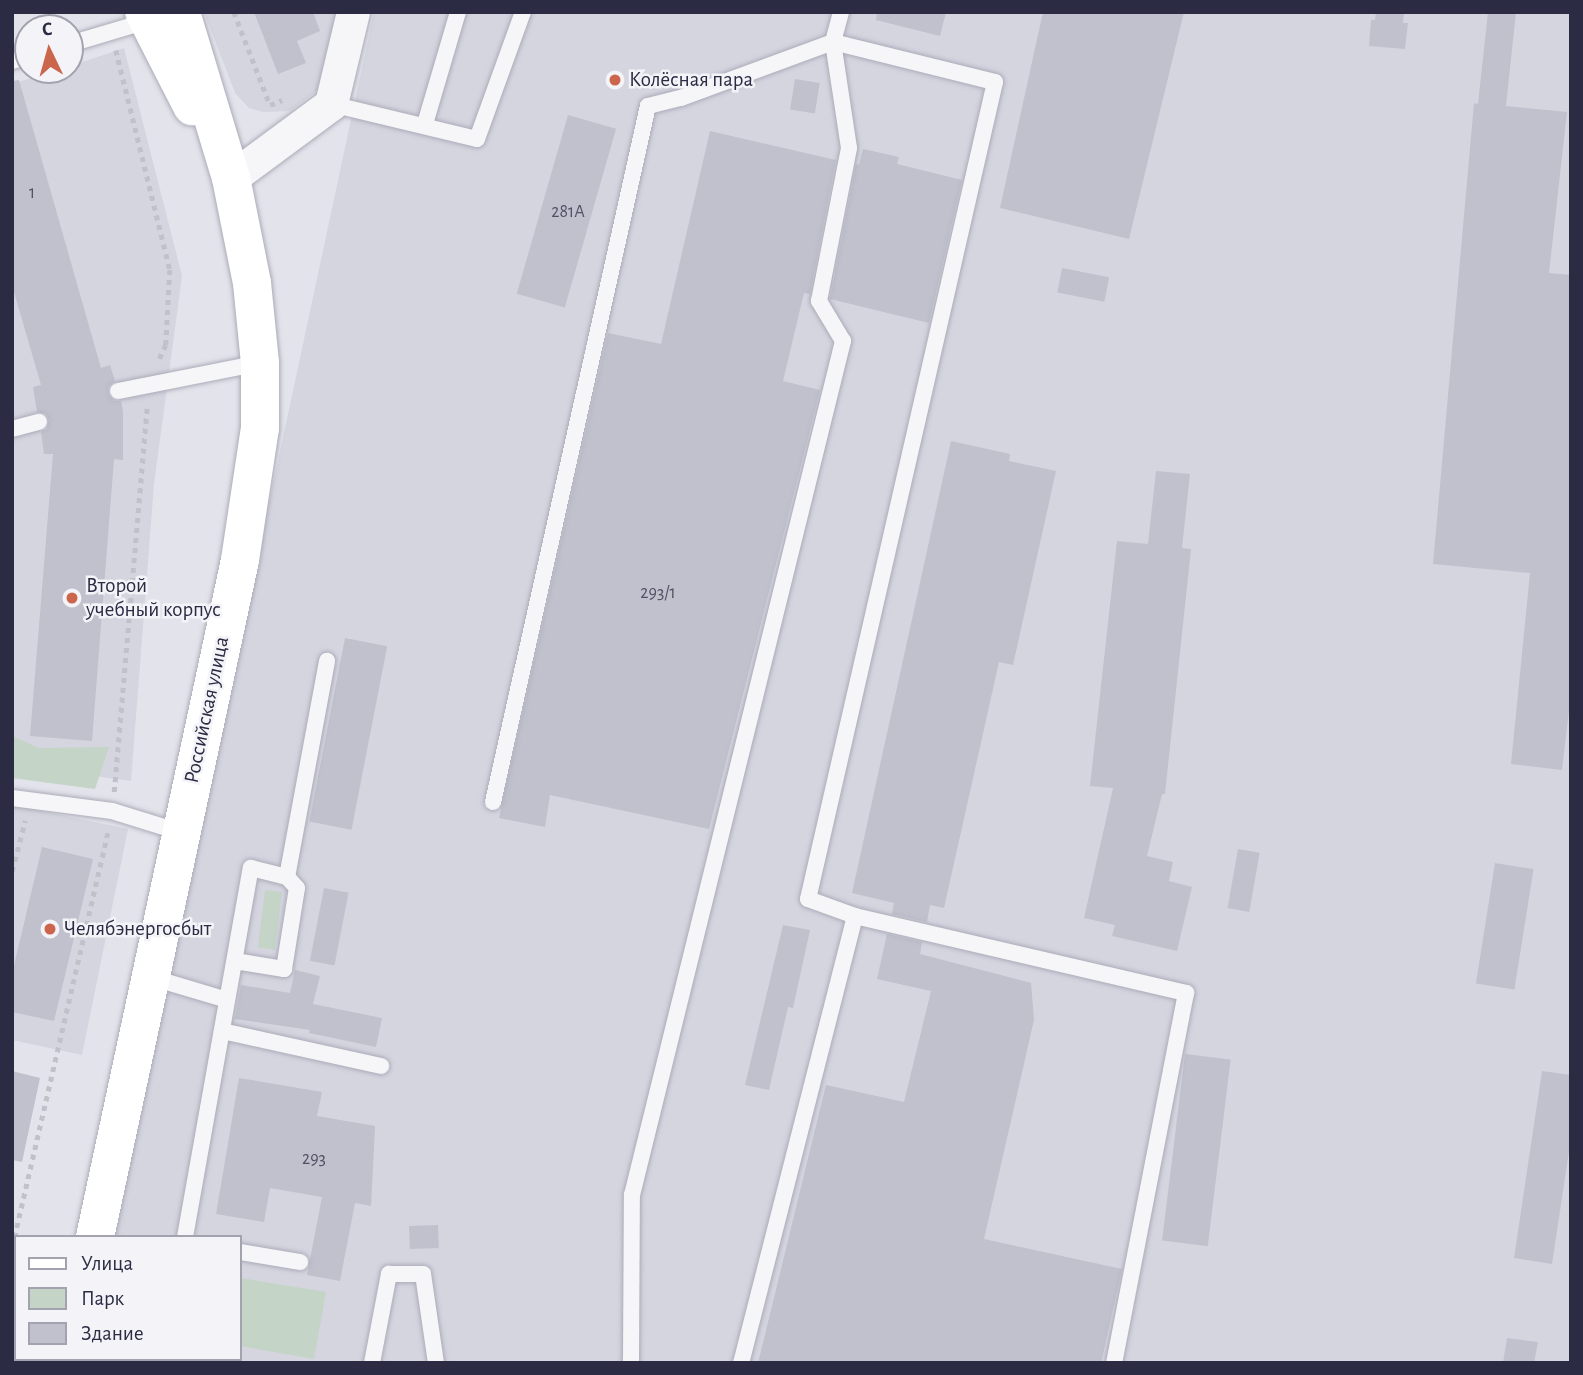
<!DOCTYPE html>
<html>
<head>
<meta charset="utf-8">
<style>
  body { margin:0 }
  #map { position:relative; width:1583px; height:1375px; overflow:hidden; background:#e3e3eb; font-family:"Alegreya Sans",sans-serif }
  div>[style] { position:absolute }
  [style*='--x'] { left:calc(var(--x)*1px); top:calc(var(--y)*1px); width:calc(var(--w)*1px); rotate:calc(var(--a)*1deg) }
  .built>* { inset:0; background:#d5d5e0 }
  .green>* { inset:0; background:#c4d4c6; transform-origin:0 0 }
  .building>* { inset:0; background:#c0c1cd; transform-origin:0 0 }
  .path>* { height:4.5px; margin-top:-2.25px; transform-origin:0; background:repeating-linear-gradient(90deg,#c1c1ca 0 5px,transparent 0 10px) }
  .roads { filter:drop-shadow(0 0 2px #acacb9) drop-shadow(0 0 2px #acacb9) }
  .lane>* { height:16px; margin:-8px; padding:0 8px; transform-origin:8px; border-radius:8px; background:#f6f6f9 }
  .street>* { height:33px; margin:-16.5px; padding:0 16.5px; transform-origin:16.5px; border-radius:16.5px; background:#f6f6f9 }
  .secondary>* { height:38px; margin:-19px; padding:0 19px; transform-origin:19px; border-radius:19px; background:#fff }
  .dots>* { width:19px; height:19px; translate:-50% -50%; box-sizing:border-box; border:4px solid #f3f3f8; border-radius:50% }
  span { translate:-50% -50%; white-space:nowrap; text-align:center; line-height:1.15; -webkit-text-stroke:5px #f3f3f8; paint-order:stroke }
  .number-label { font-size:18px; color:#505166 }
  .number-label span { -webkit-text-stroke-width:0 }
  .poi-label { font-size:21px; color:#2b2c43 }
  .left { translate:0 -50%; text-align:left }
  .street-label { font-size:21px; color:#2b2c43 }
  .frame { position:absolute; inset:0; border:14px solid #2b2c43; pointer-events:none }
  .legend { position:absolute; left:14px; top:1235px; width:228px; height:126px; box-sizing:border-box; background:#f3f3f8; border:2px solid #a3a3b0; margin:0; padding:9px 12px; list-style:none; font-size:21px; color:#2b2c43 }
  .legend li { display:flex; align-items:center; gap:14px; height:35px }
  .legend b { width:35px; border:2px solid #a3a3b0 }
  .north { position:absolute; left:14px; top:14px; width:70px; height:70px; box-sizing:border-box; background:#f3f3f8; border:2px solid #a3a3b0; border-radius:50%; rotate:355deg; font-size:19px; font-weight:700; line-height:28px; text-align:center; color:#2b2c43 }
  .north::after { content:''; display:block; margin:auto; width:24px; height:32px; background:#cb654c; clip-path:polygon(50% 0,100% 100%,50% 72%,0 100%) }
</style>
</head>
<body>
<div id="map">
  <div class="built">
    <i style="clip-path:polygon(204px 12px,343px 12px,323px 86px,290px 111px,263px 112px,249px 108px,235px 93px)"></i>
    <i style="clip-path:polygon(374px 12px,1571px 12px,1571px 1363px,84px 1363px,85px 1359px,240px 1359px,240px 1237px,112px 1237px)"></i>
    <i style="clip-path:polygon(124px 48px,182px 276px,154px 484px,131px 781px,12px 765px,12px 84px,56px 70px,70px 70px,70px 66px)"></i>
    <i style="clip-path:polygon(12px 805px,128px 829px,82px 1055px,12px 1040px)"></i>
  </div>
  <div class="green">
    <i style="clip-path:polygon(12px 736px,39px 748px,109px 747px,95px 789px,12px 778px)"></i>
    <i style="left:265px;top:890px;width:17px;height:58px;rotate:7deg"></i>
    <i style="clip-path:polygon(240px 1278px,326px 1292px,314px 1359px,240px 1346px)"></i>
  </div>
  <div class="building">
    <i style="clip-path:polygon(254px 12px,313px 12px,320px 31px,297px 41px,306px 63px,278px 74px)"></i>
    <i style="clip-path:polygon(877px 12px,946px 12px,940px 36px,876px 20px)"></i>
    <i style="clip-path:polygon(1043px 12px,1184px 12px,1129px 239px,1000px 208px)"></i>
    <i style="clip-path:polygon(1376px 12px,1404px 12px,1403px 23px,1408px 23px,1405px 49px,1369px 46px,1371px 20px,1375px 20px)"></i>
    <i style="clip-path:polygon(1488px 12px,1516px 12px,1506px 106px,1567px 112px,1549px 273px,1571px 275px,1571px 694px,1562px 770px,1511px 764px,1530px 573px,1433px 564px,1474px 103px,1478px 104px)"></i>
    <i style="left:795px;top:79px;width:25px;height:31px;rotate:9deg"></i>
    <i style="clip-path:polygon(19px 80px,101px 368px,110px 365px,115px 381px,108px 387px,108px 394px,114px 401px,121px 401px,123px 411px,123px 460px,114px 459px,92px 741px,30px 736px,53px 454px,44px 454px,41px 432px,47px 429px,49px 420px,46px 414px,37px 412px,33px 387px,41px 385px,12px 285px,12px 81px)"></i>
    <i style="left:568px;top:115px;width:50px;height:186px;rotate:16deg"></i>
    <i style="clip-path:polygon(710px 131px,836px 160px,810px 294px,804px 293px,783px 381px,820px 390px,709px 829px,550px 795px,545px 827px,499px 818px,608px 333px,661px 344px)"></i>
    <i style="clip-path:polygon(863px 149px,899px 157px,897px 164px,962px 180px,929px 323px,830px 299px,856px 164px,859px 165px)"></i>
    <i style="left:1062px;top:268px;width:48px;height:25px;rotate:11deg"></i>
    <i style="clip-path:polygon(951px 441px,1010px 454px,1009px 461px,1056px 471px,1013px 665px,999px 662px,944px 908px,930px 905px,927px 922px,892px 914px,894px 903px,852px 893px)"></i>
    <i style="clip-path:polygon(1156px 471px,1190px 474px,1182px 548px,1191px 549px,1165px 794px,1162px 794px,1147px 856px,1173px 862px,1169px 881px,1192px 887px,1177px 951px,1112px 936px,1115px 925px,1084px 918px,1113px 788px,1090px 786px,1117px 541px,1148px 544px)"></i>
    <i style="left:345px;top:638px;width:43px;height:187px;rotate:11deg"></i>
    <i style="clip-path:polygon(42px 847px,93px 859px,54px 1021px,12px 1012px,12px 974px)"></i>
    <i style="left:1238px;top:849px;width:22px;height:60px;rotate:10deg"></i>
    <i style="left:1495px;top:863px;width:39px;height:122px;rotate:9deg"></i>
    <i style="left:324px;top:888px;width:25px;height:74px;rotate:11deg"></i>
    <i style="clip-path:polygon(783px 925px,810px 930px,793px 1008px,788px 1007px,769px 1090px,745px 1085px)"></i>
    <i style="clip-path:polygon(887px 934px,922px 942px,920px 954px,1031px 983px,1034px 1020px,984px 1239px,1122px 1269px,1101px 1363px,758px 1363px,826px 1085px,904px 1102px,931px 991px,877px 979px)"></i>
    <i style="clip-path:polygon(295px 970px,320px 976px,313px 1004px,382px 1018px,376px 1047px,309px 1033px,310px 1030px,235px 1019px,241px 985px,290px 993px)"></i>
    <i style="left:1185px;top:1054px;width:46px;height:188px;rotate:7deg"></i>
    <i style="clip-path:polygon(12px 1071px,40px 1078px,22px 1162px,12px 1160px)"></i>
    <i style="clip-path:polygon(1542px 1071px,1571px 1075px,1571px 1138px,1552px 1264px,1514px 1258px)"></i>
    <i style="clip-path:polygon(239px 1078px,322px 1092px,317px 1116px,375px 1126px,371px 1206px,355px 1203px,340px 1281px,307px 1275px,322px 1197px,270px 1188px,264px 1222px,216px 1214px)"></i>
    <i style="left:438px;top:1225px;width:23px;height:29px;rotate:88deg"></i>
    <i style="clip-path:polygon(1507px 1338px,1538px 1342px,1534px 1363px,1503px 1363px)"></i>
  </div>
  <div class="path">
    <i style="--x:234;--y:12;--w:100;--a:68.8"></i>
    <i style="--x:270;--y:105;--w:13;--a:-23"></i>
    <i style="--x:116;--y:50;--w:227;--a:76.2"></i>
    <i style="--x:170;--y:270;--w:75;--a:93.1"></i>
    <i style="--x:166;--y:345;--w:19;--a:115"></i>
    <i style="--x:114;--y:792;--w:386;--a:-85.1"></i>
    <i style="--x:12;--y:871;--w:52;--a:-75.4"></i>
    <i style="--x:12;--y:1247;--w:426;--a:-77"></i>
  </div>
  <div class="roads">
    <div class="lane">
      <i style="--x:70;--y:44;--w:80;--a:-16.6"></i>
      <i style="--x:12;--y:61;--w:17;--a:-17"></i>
      <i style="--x:331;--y:104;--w:150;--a:13.5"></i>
      <i style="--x:477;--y:139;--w:135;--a:-70.1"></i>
      <i style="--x:425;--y:124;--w:117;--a:-73.6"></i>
      <i style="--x:118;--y:391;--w:145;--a:-11.2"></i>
      <i style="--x:12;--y:429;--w:28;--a:-15"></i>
      <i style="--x:12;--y:798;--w:101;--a:7.4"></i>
      <i style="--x:112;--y:811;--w:71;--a:17.2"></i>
      <i style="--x:493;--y:802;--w:713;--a:-77.45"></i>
      <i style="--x:648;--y:106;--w:34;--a:-14"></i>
      <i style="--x:681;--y:98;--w:162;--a:-20.2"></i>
      <i style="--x:833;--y:42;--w:31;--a:-75"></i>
      <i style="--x:855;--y:916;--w:340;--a:13.1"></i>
      <i style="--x:1186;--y:993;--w:377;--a:101"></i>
      <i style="--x:235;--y:961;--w:50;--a:9.3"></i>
      <i style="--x:284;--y:969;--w:82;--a:-80.9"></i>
      <i style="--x:297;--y:888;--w:15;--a:-132"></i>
      <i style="--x:150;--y:977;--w:80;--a:16.6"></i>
      <i style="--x:222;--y:1031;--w:163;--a:12.4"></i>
      <i style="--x:185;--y:1237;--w:375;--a:-79.9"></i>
      <i style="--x:251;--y:868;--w:37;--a:14"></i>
      <i style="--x:287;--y:877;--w:220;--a:-79.5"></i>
      <i style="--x:240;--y:1252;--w:61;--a:9.5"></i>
      <i style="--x:131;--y:1359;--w:21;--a:11"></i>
      <i style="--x:104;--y:1363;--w:4;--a:-76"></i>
      <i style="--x:372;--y:1363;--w:91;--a:-79.2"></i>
      <i style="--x:389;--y:1274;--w:34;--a:0"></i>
      <i style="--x:423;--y:1274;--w:90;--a:81.7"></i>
      <i style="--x:631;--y:1363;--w:168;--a:-89.7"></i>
      <i style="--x:632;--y:1195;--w:880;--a:-76.12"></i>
      <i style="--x:843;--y:341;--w:47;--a:-121"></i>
      <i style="--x:819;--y:301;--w:156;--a:-78.9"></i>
      <i style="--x:849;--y:148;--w:107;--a:-98.6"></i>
      <i style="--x:833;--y:42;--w:167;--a:13.9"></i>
      <i style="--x:995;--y:82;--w:838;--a:102.89"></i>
      <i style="--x:808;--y:899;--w:50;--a:19.9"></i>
      <i style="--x:855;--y:916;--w:461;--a:104.3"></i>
    </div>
    <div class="street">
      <i style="--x:231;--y:178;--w:124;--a:-36.5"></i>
      <i style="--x:331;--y:104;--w:95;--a:-76.6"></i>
    </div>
    <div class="secondary">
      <i style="--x:144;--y:12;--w:106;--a:62.9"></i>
      <i style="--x:95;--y:1237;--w:692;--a:-77.91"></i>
      <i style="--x:240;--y:560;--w:134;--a:-81.4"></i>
      <i style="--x:260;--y:428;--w:65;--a:-90"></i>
      <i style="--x:260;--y:363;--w:80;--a:-95.7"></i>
      <i style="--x:252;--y:283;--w:107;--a:-101.3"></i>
      <i style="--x:231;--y:178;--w:173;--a:-106.8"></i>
      <i style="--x:68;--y:1363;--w:4;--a:-90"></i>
    </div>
  </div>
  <div class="dots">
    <i style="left:615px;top:80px;background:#cb654c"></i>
    <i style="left:72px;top:598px;background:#cb654c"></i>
    <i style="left:50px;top:929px;background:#cb654c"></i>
  </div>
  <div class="number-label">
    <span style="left:32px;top:193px">1</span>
    <span style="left:568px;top:212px">281А</span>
    <span style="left:658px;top:593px">293/1</span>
    <span style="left:314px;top:1159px">293</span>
  </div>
  <div class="poi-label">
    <span class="left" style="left:629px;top:80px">Колёсная пара</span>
    <span class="left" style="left:86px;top:598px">Второй<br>учебный корпус</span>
    <span class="left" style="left:64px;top:929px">Челябэнергосбыт</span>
  </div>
  <div class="street-label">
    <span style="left:207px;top:710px;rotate:-78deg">Российская улица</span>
  </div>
  <div class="frame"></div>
  <ul class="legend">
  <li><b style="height:9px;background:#fff"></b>Улица</li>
  <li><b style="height:19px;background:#c4d4c6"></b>Парк</li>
  <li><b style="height:19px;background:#c0c1cd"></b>Здание</li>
  </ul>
  <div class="north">С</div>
</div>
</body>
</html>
